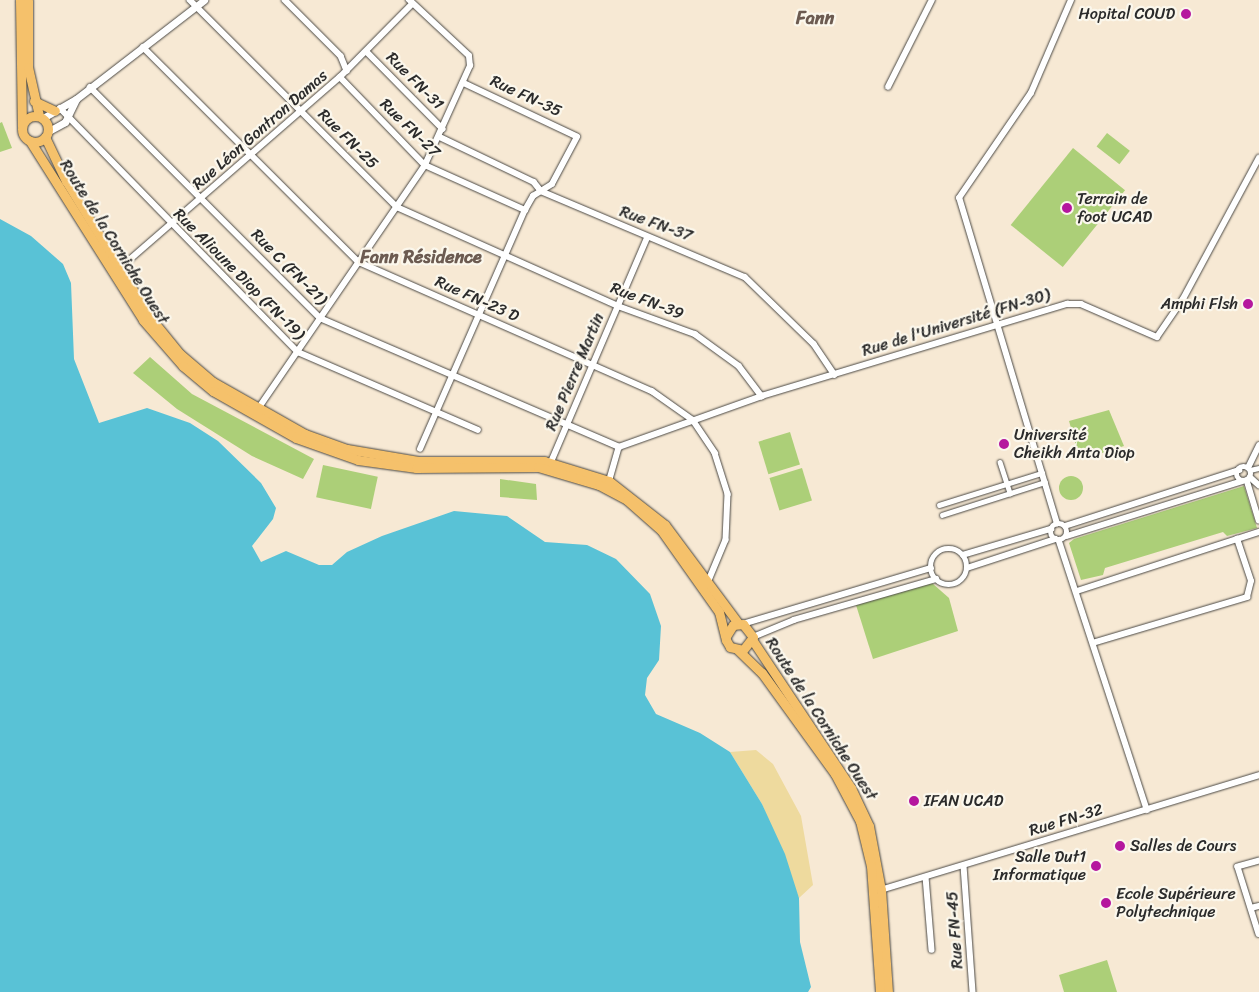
<!DOCTYPE html>
<html>
<head>
<meta charset="utf-8">
<style>
  body { margin:0 }
  #map { position:relative; width:1259px; height:992px; overflow:hidden; background:#f7e9d4; font-family:Sriracha,sans-serif }
  div>[style] { position:absolute }
  [style*='--x'] { left:calc(var(--x)*1px); top:calc(var(--y)*1px); width:calc(var(--w)*1px); rotate:calc(var(--a)*1deg) }
  .green>* { inset:0; background:#accf78; transform-origin:0 0 }
  .round { border-radius:50% }
  .sand>* { inset:0; background:#eeda9e }
  .water>* { inset:0; background:#59c2d6 }
  .roads { filter:drop-shadow(0 0 1px #4a4844) drop-shadow(0 0 1px #4a4844) }
  .pedestrian>* { height:4.5px; margin:-2.25px; padding:0 2.25px; transform-origin:2.25px; border-radius:2.25px; background:#fff }
  .minor>* { height:5.5px; margin:-2.75px; padding:0 2.75px; transform-origin:2.75px; border-radius:2.75px; background:#fff }
  .minor>.ring { margin:-2.75px; padding:0; box-sizing:content-box; background:none; border:5.5px solid #fff; border-radius:50% }
  .tertiary>* { height:7px; margin:-3.5px; padding:0 3.5px; transform-origin:3.5px; border-radius:3.5px; background:#fff }
  .trunk>* { height:9px; margin:-4.5px; padding:0 4.5px; transform-origin:4.5px; border-radius:4.5px; background:#f5c16b }
  .trunk>.ring { margin:-4.5px; padding:0; box-sizing:content-box; background:none; border:9px solid #f5c16b; border-radius:50% }
  .dots>* { width:14px; height:14px; translate:-50% -50%; box-sizing:border-box; border:2px solid #fbf7ec; border-radius:50% }
  span { translate:-50% -50%; white-space:nowrap; text-align:center; line-height:1.15; -webkit-text-stroke:4.5px #fbf7ec; paint-order:stroke }
  .poi-label { font-size:16px; color:#2b2b2b }
  .right { translate:-100% -50%; text-align:right }
  .left { translate:0 -50%; text-align:left }
  .street-label { font-size:16px; color:#2b2b2b }
  .neighbourhood-label { font-size:18px; color:#6c5b51; font-weight:700 }
</style>
</head>
<body>
<div id="map">
  <div class="green">
    <i style="clip-path:polygon(2px 122px,12px 148px,0 152px,0 123px)"></i>
    <i style="left:1107px;top:133px;width:29px;height:17px;rotate:38deg"></i>
    <i style="left:1073px;top:148px;width:67px;height:99px;rotate:39deg"></i>
    <i style="clip-path:polygon(150px 357px,192px 394px,314px 459px,303px 479px,252px 456px,177px 409px,133px 373px)"></i>
    <i style="clip-path:polygon(1109px 410px,1124px 446px,1080px 460px,1069px 421px)"></i>
    <i style="left:790px;top:432px;width:34px;height:33px;rotate:73deg"></i>
    <i style="left:323px;top:465px;width:56px;height:33px;rotate:12deg"></i>
    <i style="left:802px;top:468px;width:34px;height:34px;rotate:73deg"></i>
    <i class="round" style="left:1059px;top:476px;width:24px;height:24px"></i>
    <i style="clip-path:polygon(500px 479px,536px 484px,537px 500px,500px 497px)"></i>
    <i style="clip-path:polygon(1244px 486px,1257px 528px,1227px 536px,1223px 532px,1105px 568px,1103px 575px,1081px 580px,1069px 543px,1074px 539px)"></i>
    <i style="clip-path:polygon(932px 583px,949px 598px,958px 631px,873px 659px,856px 605px)"></i>
    <i style="clip-path:polygon(1107px 960px,1117px 992px,1064px 992px,1059px 975px)"></i>
  </div>
  <div class="sand">
    <i style="clip-path:polygon(756px 750px,773px 764px,801px 816px,813px 885px,799px 898px,762px 804px,730px 752px)"></i>
  </div>
  <div class="water">
    <i style="clip-path:polygon(0 219px,31px 236px,63px 264px,71px 283px,74px 359px,99px 423px,147px 408px,190px 423px,218px 441px,261px 483px,276px 508px,273px 519px,252px 546px,261px 562px,286px 551px,319px 565px,332px 565px,347px 552px,382px 536px,454px 511px,507px 516px,545px 542px,587px 545px,616px 559px,650px 594px,661px 626px,659px 660px,647px 678px,645px 695px,656px 714px,700px 733px,730px 752px,762px 804px,785px 854px,799px 898px,800px 942px,811px 987px,808px 992px,0 992px)"></i>
  </div>
  <div class="roads">
    <div class="pedestrian">
      <i style="--x:1000;--y:462;--w:33;--a:72"></i>
      <i style="--x:1250;--y:470;--w:9;--a:-13"></i>
      <i style="--x:939;--y:505;--w:108;--a:-17.3"></i>
      <i style="--x:942;--y:515;--w:108;--a:-17.8"></i>
    </div>
    <div class="minor">
      <i style="--x:190;--y:0;--w:293;--a:45"></i>
      <i style="--x:397;--y:207;--w:242;--a:24.1"></i>
      <i style="--x:618;--y:306;--w:82;--a:20"></i>
      <i style="--x:695;--y:334;--w:54;--a:36"></i>
      <i style="--x:739;--y:366;--w:38;--a:53"></i>
      <i style="--x:285;--y:0;--w:79;--a:45"></i>
      <i style="--x:341;--y:56;--w:16;--a:68"></i>
      <i style="--x:143;--y:47;--w:305;--a:44.9"></i>
      <i style="--x:359;--y:262;--w:320;--a:23.8"></i>
      <i style="--x:652;--y:391;--w:50;--a:35.3"></i>
      <i style="--x:693;--y:420;--w:40;--a:56"></i>
      <i style="--x:715;--y:453;--w:43;--a:72.4"></i>
      <i style="--x:728;--y:494;--w:46;--a:92.5"></i>
      <i style="--x:726;--y:540;--w:47;--a:112.7"></i>
      <i style="--x:367;--y:52;--w:108;--a:45.4"></i>
      <i style="--x:340;--y:77;--w:122;--a:46"></i>
      <i style="--x:425;--y:165;--w:110;--a:24.2"></i>
      <i style="--x:90;--y:87;--w:326;--a:45.1"></i>
      <i style="--x:320;--y:318;--w:326;--a:23.3"></i>
      <i style="--x:888;--y:87;--w:97;--a:-63.2"></i>
      <i style="--x:60;--y:108;--w:341;--a:45.7"></i>
      <i style="--x:298;--y:352;--w:196;--a:23.4"></i>
      <i style="--x:440;--y:137;--w:104;--a:25.6"></i>
      <i style="--x:534;--y:182;--w:11;--a:52"></i>
      <i style="--x:541;--y:191;--w:221;--a:22.9"></i>
      <i style="--x:745;--y:277;--w:96;--a:44.2"></i>
      <i style="--x:814;--y:344;--w:37;--a:56"></i>
      <i style="--x:119;--y:269;--w:293;--a:-41"></i>
      <i style="--x:340;--y:77;--w:103;--a:-45.4"></i>
      <i style="--x:258;--y:409;--w:296;--a:-55.6"></i>
      <i style="--x:425;--y:165;--w:109;--a:-65.6"></i>
      <i style="--x:470;--y:66;--w:10;--a:-96"></i>
      <i style="--x:469;--y:56;--w:82;--a:-137"></i>
      <i style="--x:619;--y:447;--w:152;--a:-19.6"></i>
      <i style="--x:762;--y:396;--w:319;--a:-16.8"></i>
      <i style="--x:1067;--y:304;--w:14;--a:0"></i>
      <i style="--x:1081;--y:304;--w:83;--a:23.5"></i>
      <i style="--x:1157;--y:337;--w:46;--a:-55.6"></i>
      <i style="--x:1183;--y:299;--w:160;--a:-61.7"></i>
      <i style="--x:420;--y:449;--w:261;--a:-66.3"></i>
      <i style="--x:525;--y:210;--w:16;--a:-60"></i>
      <i style="--x:533;--y:196;--w:22;--a:-32"></i>
      <i style="--x:552;--y:184;--w:53;--a:-62"></i>
      <i style="--x:577;--y:137;--w:126;--a:-154.7"></i>
      <i style="--x:551;--y:462;--w:244;--a:-66.8"></i>
      <i class="ring" style="left:1237px;top:467px;width:8.5px;height:8.5px"></i>
      <i style="--x:1248;--y:468;--w:25;--a:-64"></i>
      <i style="--x:1250;--y:477;--w:12;--a:42"></i>
      <i style="--x:1247;--y:480;--w:42;--a:73.3"></i>
      <i style="--x:609;--y:481;--w:35;--a:-74"></i>
      <i class="ring" style="left:1051px;top:524px;width:10.5px;height:10.5px"></i>
      <i style="--x:1057;--y:524;--w:340;--a:-106.7"></i>
      <i style="--x:959;--y:198;--w:127;--a:-55.6"></i>
      <i style="--x:1031;--y:93;--w:101;--a:-66.7"></i>
      <i style="--x:1065;--y:526;--w:183;--a:-17.8"></i>
      <i style="--x:1067;--y:536;--w:184;--a:-17.4"></i>
      <i style="--x:1059;--y:540;--w:284;--a:71.9"></i>
      <i class="ring" style="left:931px;top:549px;width:30.5px;height:30.5px"></i>
      <i style="--x:963;--y:555;--w:92;--a:-16.5"></i>
      <i style="--x:967;--y:568;--w:93;--a:-18.2"></i>
      <i style="--x:1077;--y:591;--w:191;--a:-18"></i>
      <i style="--x:743;--y:624;--w:196;--a:-16.6"></i>
      <i style="--x:753;--y:637;--w:44;--a:-22.5"></i>
      <i style="--x:794;--y:620;--w:148;--a:-16.1"></i>
      <i style="--x:1093;--y:643;--w:161;--a:-16.6"></i>
      <i style="--x:1247;--y:597;--w:16;--a:-76"></i>
      <i style="--x:1251;--y:581;--w:44;--a:-108.4"></i>
      <i style="--x:1259;--y:861;--w:22;--a:164"></i>
      <i style="--x:1238;--y:867;--w:70;--a:72.6"></i>
      <i style="--x:964;--y:866;--w:126;--a:85.9"></i>
      <i style="--x:926;--y:877;--w:73;--a:85.3"></i>
      <i style="--x:881;--y:890;--w:395;--a:-16.9"></i>
      <i style="--x:1251;--y:908;--w:8;--a:-14"></i>
    </div>
    <div class="tertiary">
      <i style="--x:43;--y:118;--w:38;--a:-30"></i>
      <i style="--x:76;--y:99;--w:162;--a:-37.7"></i>
      <i style="--x:47;--y:132;--w:21;--a:-29"></i>
      <i style="--x:65;--y:122;--w:25;--a:-64"></i>
    </div>
    <div class="trunk">
      <i style="--x:20;--y:0;--w:126;--a:89.1"></i>
      <i style="--x:28;--y:0;--w:67;--a:90"></i>
      <i style="--x:28;--y:67;--w:50;--a:77.3"></i>
      <i style="--x:34;--y:101;--w:23;--a:25"></i>
      <i class="ring" style="left:22px;top:116px;width:17px;height:17px"></i>
      <i style="--x:45;--y:137;--w:49;--a:64.5"></i>
      <i style="--x:66;--y:181;--w:158;--a:58.4"></i>
      <i style="--x:149;--y:316;--w:49;--a:50.8"></i>
      <i style="--x:180;--y:354;--w:43;--a:40.3"></i>
      <i style="--x:213;--y:382;--w:106;--a:29.5"></i>
      <i style="--x:305;--y:434;--w:45;--a:19.7"></i>
      <i style="--x:347;--y:449;--w:72;--a:9.6"></i>
      <i style="--x:418;--y:461;--w:126;--a:0"></i>
      <i style="--x:544;--y:461;--w:68;--a:17.1"></i>
      <i style="--x:609;--y:481;--w:71;--a:38.2"></i>
      <i style="--x:665;--y:525;--w:122;--a:53.3"></i>
      <i style="--x:30;--y:141;--w:212;--a:57.7"></i>
      <i style="--x:143;--y:320;--w:61;--a:49"></i>
      <i style="--x:183;--y:366;--w:39;--a:40"></i>
      <i style="--x:213;--y:391;--w:95;--a:29.5"></i>
      <i style="--x:296;--y:438;--w:66;--a:19.5"></i>
      <i style="--x:358;--y:460;--w:59;--a:7.9"></i>
      <i style="--x:416;--y:468;--w:122;--a:-0.5"></i>
      <i style="--x:538;--y:467;--w:64;--a:16.4"></i>
      <i style="--x:599;--y:485;--w:32;--a:28"></i>
      <i style="--x:627;--y:500;--w:45;--a:41.4"></i>
      <i style="--x:661;--y:530;--w:100;--a:54.7"></i>
      <i style="--x:719;--y:612;--w:29;--a:76"></i>
      <i style="--x:726;--y:640;--w:8;--a:60"></i>
      <i style="--x:730;--y:647;--w:13;--a:13"></i>
      <i style="--x:743;--y:650;--w:16;--a:-52"></i>
      <i style="--x:753;--y:637;--w:16;--a:-128"></i>
      <i style="--x:743;--y:624;--w:10;--a:174"></i>
      <i style="--x:733;--y:625;--w:13;--a:122"></i>
      <i style="--x:753;--y:641;--w:177;--a:56.3"></i>
      <i style="--x:851;--y:788;--w:42;--a:64.7"></i>
      <i style="--x:869;--y:826;--w:65;--a:79.4"></i>
      <i style="--x:881;--y:890;--w:102;--a:86.1"></i>
      <i style="--x:738;--y:650;--w:33;--a:44"></i>
      <i style="--x:762;--y:673;--w:125;--a:54.1"></i>
      <i style="--x:835;--y:774;--w:53;--a:62"></i>
      <i style="--x:860;--y:821;--w:46;--a:76.3"></i>
      <i style="--x:871;--y:866;--w:126;--a:85.9"></i>
    </div>
  </div>
  <div class="dots">
    <i style="left:1186px;top:14px;background:#b5179e"></i>
    <i style="left:1067px;top:208px;background:#b5179e"></i>
    <i style="left:1248px;top:304px;background:#b5179e"></i>
    <i style="left:1004px;top:444px;background:#b5179e"></i>
    <i style="left:914px;top:801px;background:#b5179e"></i>
    <i style="left:1120px;top:846px;background:#b5179e"></i>
    <i style="left:1096px;top:866px;background:#b5179e"></i>
    <i style="left:1106px;top:903px;background:#b5179e"></i>
  </div>
  <div class="poi-label">
    <span class="right" style="left:1175px;top:14px">Hopital COUD</span>
    <span class="left" style="left:1077px;top:208px">Terrain de<br>foot UCAD</span>
    <span class="right" style="left:1238px;top:304px">Amphi Flsh</span>
    <span class="left" style="left:1014px;top:444px">Université<br>Cheikh Anta Diop</span>
    <span class="left" style="left:924px;top:801px">IFAN UCAD</span>
    <span class="left" style="left:1130px;top:846px">Salles de Cours</span>
    <span class="right" style="left:1086px;top:866px">Salle Dut1<br>Informatique</span>
    <span class="left" style="left:1116px;top:903px">Ecole Supérieure<br>Polytechnique</span>
  </div>
  <div class="street-label">
    <span style="left:415px;top:81px;rotate:45deg">Rue FN-31</span>
    <span style="left:526px;top:96px;rotate:25deg">Rue FN-35</span>
    <span style="left:410px;top:128px;rotate:44deg">Rue FN-27</span>
    <span style="left:260px;top:130px;rotate:-41deg">Rue Léon Gontron Damas</span>
    <span style="left:348px;top:139px;rotate:45deg">Rue FN-25</span>
    <span style="left:656px;top:224px;rotate:20deg">Rue FN-37</span>
    <span style="left:114px;top:242px;rotate:58deg">Route de la Corniche Ouest</span>
    <span style="left:289px;top:267px;rotate:45deg">Rue C (FN-21)</span>
    <span style="left:239px;top:274px;rotate:45deg">Rue Alioune Diop (FN-19)</span>
    <span style="left:477px;top:299px;rotate:24deg">Rue FN-23 D</span>
    <span style="left:647px;top:301px;rotate:21deg">Rue FN-39</span>
    <span style="left:956px;top:323px;rotate:-17deg">Rue de l'Université (FN-30)</span>
    <span style="left:575px;top:372px;rotate:-67deg">Rue Pierre Martin</span>
    <span style="left:821px;top:719px;rotate:57deg">Route de la Corniche Ouest</span>
    <span style="left:1066px;top:820px;rotate:-17deg">Rue FN-32</span>
    <span style="left:955px;top:930px;rotate:-94deg">Rue FN-45</span>
  </div>
  <div class="neighbourhood-label">
    <span style="left:815px;top:18px">Fann</span>
    <span style="left:421px;top:257px">Fann Résidence</span>
  </div>
</div>
</body>
</html>
